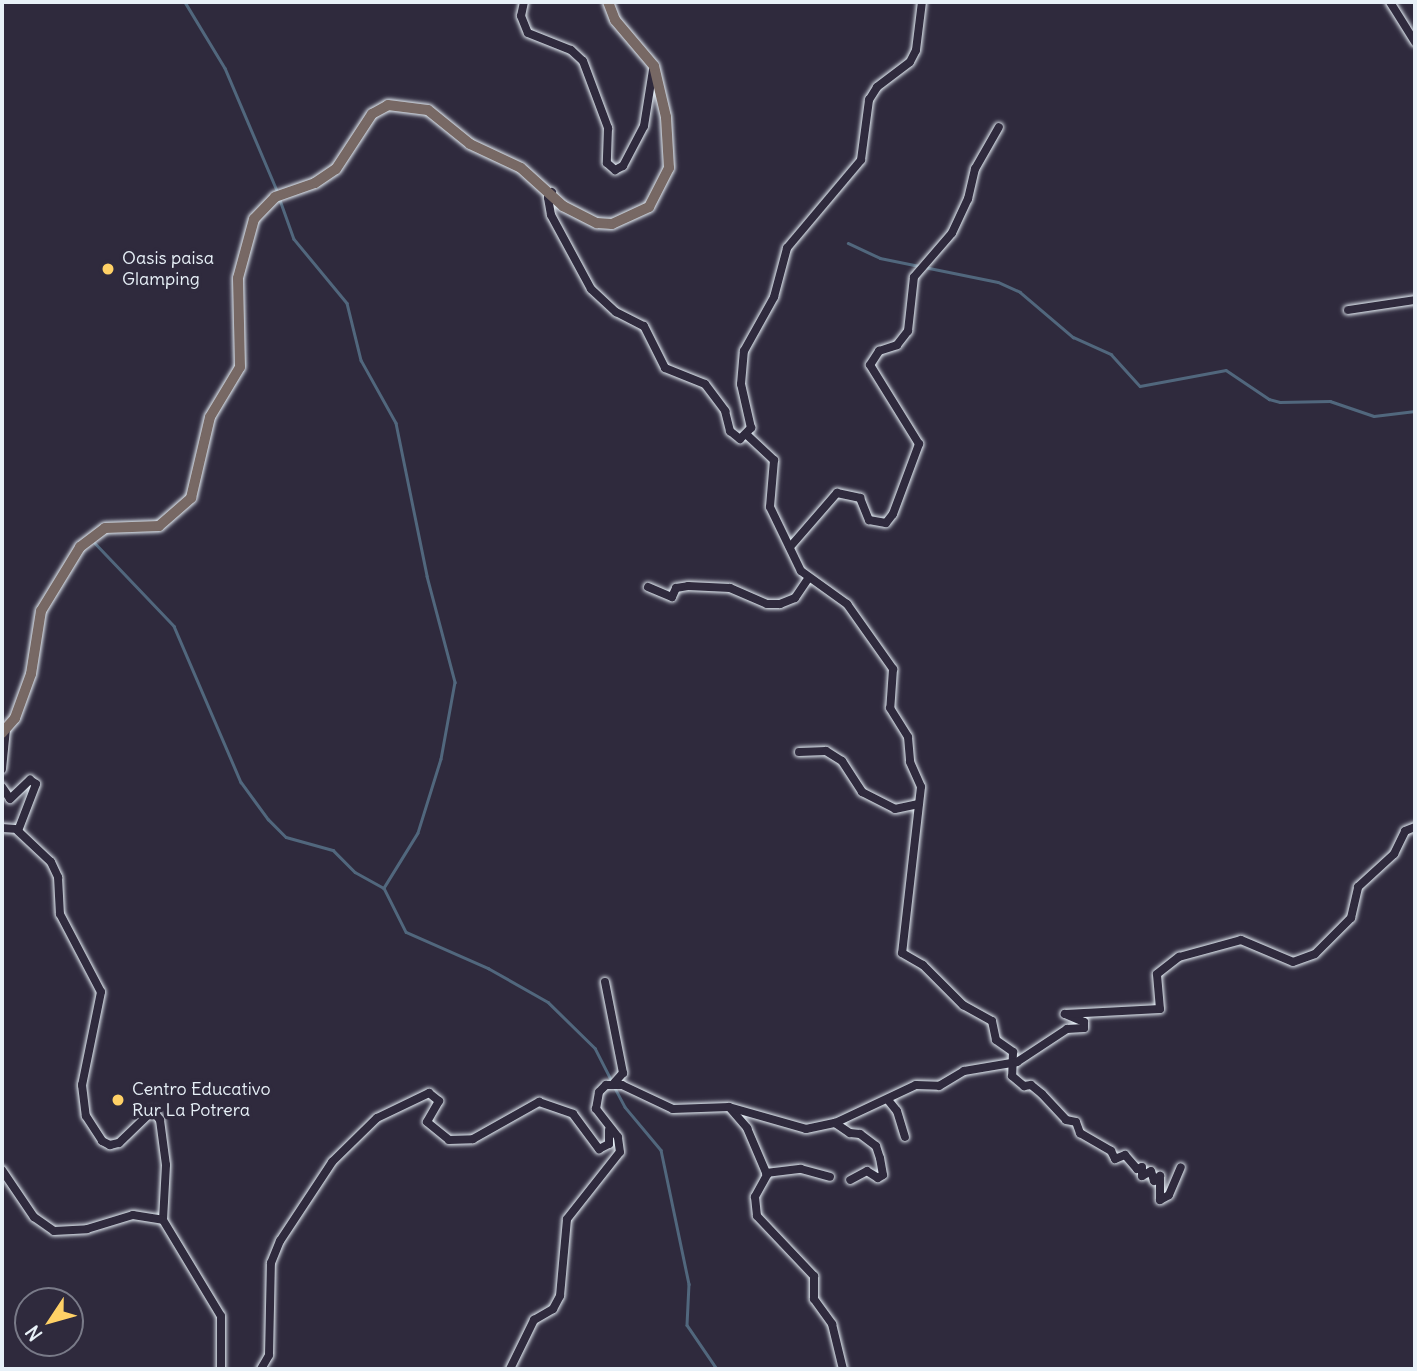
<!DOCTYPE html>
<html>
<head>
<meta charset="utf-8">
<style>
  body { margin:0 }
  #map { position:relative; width:1417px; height:1371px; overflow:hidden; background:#2f2a3d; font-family:Delius,sans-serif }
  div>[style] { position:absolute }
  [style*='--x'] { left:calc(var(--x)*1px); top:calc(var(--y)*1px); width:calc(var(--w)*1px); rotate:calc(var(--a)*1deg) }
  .stream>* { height:2.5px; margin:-1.25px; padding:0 1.25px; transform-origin:1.25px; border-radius:1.25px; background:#51677d }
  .roads { filter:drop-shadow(0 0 2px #e8f1f8) drop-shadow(0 0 2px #e8f1f8) }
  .minor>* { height:8px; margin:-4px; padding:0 4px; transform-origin:4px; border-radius:4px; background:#2f2a3d }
  .major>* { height:10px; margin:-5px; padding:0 5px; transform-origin:5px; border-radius:5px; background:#776864 }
  .dots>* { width:19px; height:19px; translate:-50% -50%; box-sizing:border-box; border:4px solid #2f2a3d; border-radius:50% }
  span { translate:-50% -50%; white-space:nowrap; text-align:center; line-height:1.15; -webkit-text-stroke:7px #2f2a3d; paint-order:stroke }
  .poi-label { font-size:18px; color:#e8f1f8 }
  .left { translate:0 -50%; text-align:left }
  .frame { position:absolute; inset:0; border:4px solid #e8f1f8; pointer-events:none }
  .north { position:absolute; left:14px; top:1287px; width:70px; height:70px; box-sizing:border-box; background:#2f2a3d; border:2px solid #797a88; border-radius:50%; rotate:234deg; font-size:19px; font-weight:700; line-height:28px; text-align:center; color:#e8f1f8 }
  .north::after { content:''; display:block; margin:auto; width:24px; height:32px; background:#ffd166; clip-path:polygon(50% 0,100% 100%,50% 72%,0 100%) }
</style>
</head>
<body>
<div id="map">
  <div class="stream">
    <i style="--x:185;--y:2;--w:77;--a:58.8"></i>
    <i style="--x:225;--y:68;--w:136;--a:67"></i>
    <i style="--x:280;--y:200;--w:41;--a:70.3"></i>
    <i style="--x:294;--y:239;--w:83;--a:50.4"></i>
    <i style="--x:347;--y:303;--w:59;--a:76.2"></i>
    <i style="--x:361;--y:360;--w:72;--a:60.9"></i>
    <i style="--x:396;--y:423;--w:156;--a:78.5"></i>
    <i style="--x:427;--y:576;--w:110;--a:75.2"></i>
    <i style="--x:455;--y:682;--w:78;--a:100.3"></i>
    <i style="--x:441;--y:759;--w:77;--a:107.3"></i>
    <i style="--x:418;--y:833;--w:65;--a:121.7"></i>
    <i style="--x:848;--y:243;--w:35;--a:25"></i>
    <i style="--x:880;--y:258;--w:120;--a:11.5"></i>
    <i style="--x:998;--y:282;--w:24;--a:24"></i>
    <i style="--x:1020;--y:292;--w:70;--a:40.3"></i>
    <i style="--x:1073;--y:337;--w:42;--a:24.1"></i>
    <i style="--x:1111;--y:354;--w:43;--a:47.8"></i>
    <i style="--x:1140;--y:386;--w:87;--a:-10.5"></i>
    <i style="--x:1226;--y:370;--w:52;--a:34"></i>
    <i style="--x:1269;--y:399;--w:11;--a:15"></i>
    <i style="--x:1280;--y:402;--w:50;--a:-1.1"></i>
    <i style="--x:1330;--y:401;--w:46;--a:18.8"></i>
    <i style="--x:1374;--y:416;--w:41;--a:-7"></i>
    <i style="--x:95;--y:543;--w:115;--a:46.4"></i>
    <i style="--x:174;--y:626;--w:170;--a:66.8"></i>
    <i style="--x:241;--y:782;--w:46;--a:53.9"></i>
    <i style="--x:268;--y:819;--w:25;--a:45"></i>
    <i style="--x:286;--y:837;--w:49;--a:15.5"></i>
    <i style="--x:333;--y:850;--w:31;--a:45"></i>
    <i style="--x:355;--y:872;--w:33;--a:29"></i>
    <i style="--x:384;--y:888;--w:49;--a:63.4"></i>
    <i style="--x:406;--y:932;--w:90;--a:23.7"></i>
    <i style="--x:488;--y:968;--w:69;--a:29.5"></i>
    <i style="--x:548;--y:1002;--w:66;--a:44.4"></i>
    <i style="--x:595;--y:1048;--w:38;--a:63"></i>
    <i style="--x:615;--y:1088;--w:21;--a:62"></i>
    <i style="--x:625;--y:1107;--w:56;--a:50.1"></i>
    <i style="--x:661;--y:1150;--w:137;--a:78.2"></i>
    <i style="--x:689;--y:1284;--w:41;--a:92.8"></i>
    <i style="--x:687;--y:1325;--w:53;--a:55.7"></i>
  </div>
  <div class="roads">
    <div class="minor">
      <i style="--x:524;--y:2;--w:14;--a:102"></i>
      <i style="--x:521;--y:16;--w:18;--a:68"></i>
      <i style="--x:528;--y:33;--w:46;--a:21.6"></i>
      <i style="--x:571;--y:50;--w:16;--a:43"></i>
      <i style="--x:583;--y:61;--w:72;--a:69.5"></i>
      <i style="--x:608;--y:128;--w:35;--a:92"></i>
      <i style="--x:607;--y:163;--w:11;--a:41"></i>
      <i style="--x:615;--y:170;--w:9;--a:-27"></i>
      <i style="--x:623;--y:166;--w:45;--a:-62.3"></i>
      <i style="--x:644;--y:126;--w:57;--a:-80.9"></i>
      <i style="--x:1390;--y:2;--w:47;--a:58"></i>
      <i style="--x:552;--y:192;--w:7;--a:124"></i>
      <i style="--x:548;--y:198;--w:17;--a:80"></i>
      <i style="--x:551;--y:215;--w:84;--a:61.6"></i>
      <i style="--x:591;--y:289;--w:34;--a:43"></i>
      <i style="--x:616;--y:312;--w:31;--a:27"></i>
      <i style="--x:644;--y:326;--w:47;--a:63.4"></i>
      <i style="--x:665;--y:368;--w:43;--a:21.8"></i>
      <i style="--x:705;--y:384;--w:34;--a:53"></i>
      <i style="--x:725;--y:411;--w:21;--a:76"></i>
      <i style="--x:730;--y:431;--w:13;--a:39"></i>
      <i style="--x:740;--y:439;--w:16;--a:-45"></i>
      <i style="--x:751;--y:428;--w:45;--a:-102.8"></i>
      <i style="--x:741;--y:384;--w:33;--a:-85"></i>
      <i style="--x:744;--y:351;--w:62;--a:-60.9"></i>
      <i style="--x:774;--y:297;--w:51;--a:-75.1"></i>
      <i style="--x:787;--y:248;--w:115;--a:-49.9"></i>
      <i style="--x:861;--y:160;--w:61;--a:-82.4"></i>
      <i style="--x:869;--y:100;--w:15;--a:-58"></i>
      <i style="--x:877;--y:87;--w:41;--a:-37.1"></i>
      <i style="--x:910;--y:62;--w:13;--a:-63"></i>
      <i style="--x:916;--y:50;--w:48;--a:-82.9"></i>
      <i style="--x:1348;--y:310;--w:68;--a:-8.5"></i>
      <i style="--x:747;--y:435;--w:37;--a:43"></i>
      <i style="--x:774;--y:460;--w:47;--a:94.9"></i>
      <i style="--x:770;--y:507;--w:71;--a:64.2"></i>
      <i style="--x:801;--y:571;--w:57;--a:35.7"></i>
      <i style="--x:847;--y:604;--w:80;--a:54.7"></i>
      <i style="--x:893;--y:669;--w:39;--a:94"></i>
      <i style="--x:890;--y:708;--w:34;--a:58"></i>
      <i style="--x:908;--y:737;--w:25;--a:85"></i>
      <i style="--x:910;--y:762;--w:27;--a:66"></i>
      <i style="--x:921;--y:787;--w:167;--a:96.5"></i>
      <i style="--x:902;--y:953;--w:24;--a:30"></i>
      <i style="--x:923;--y:965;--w:57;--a:45"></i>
      <i style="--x:963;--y:1005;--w:33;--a:29"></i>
      <i style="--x:992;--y:1021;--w:19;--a:78"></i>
      <i style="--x:996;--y:1040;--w:21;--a:35"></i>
      <i style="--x:1013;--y:1052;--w:24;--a:92"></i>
      <i style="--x:1012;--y:1076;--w:16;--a:40"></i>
      <i style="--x:1024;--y:1086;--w:7;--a:-8"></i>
      <i style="--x:1031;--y:1085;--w:14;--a:39"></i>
      <i style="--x:1042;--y:1094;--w:35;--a:47"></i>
      <i style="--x:1066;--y:1120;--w:10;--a:11"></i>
      <i style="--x:1076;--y:1122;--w:12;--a:70"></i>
      <i style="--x:1080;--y:1133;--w:36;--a:30"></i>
      <i style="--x:1111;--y:1151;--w:9;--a:63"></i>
      <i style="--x:1115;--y:1159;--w:11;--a:-22"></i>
      <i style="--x:1125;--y:1155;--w:18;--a:49"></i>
      <i style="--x:1137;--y:1169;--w:5;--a:-22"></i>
      <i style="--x:1142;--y:1167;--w:9;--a:90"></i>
      <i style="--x:1142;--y:1176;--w:10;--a:-29"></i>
      <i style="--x:1151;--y:1171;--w:10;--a:73"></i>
      <i style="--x:1154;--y:1181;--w:8;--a:-40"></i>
      <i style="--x:1160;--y:1176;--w:24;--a:90"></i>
      <i style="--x:1160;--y:1200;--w:10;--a:-29"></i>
      <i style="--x:1169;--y:1195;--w:30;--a:-67"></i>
      <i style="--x:790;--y:547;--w:72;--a:-49"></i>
      <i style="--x:837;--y:493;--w:24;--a:12"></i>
      <i style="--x:860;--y:498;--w:24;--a:68"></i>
      <i style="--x:869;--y:520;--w:17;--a:10"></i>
      <i style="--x:886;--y:523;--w:11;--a:-52"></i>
      <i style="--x:893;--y:514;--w:75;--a:-69.6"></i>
      <i style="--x:919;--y:444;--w:93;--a:-121.8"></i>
      <i style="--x:870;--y:365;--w:17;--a:-57"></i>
      <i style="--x:879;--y:351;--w:19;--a:-18"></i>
      <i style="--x:897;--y:345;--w:18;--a:-52"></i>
      <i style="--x:908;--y:331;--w:54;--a:-83.7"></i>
      <i style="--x:914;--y:277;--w:58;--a:-49.2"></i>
      <i style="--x:952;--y:233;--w:38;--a:-65"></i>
      <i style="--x:968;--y:199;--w:31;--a:-77"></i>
      <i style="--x:975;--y:169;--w:48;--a:-60.3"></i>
      <i style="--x:648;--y:587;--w:26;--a:23"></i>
      <i style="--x:672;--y:597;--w:10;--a:-66"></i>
      <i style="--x:676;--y:588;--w:12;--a:-9"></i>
      <i style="--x:688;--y:586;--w:42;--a:2.7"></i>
      <i style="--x:730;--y:588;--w:40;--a:23.4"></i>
      <i style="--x:767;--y:604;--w:13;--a:0"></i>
      <i style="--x:780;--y:604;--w:16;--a:-22"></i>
      <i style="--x:795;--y:598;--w:23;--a:-56"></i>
      <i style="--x:799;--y:752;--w:27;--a:-2"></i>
      <i style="--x:826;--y:751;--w:19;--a:32"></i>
      <i style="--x:842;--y:761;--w:37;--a:57"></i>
      <i style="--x:862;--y:792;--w:37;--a:27"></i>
      <i style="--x:895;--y:809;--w:24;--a:-12"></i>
      <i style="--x:2;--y:769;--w:40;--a:-84.3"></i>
      <i style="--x:2;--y:787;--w:14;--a:56"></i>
      <i style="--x:10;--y:799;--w:28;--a:-44"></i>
      <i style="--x:30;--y:780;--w:7;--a:34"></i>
      <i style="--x:36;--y:784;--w:50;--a:111"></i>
      <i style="--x:18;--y:831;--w:45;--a:43.2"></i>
      <i style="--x:51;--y:862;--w:17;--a:65"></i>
      <i style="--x:58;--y:877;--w:37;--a:87"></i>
      <i style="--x:60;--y:914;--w:88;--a:62.3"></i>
      <i style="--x:101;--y:992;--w:95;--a:101.5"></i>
      <i style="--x:82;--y:1085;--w:31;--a:83"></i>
      <i style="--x:86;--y:1116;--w:30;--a:57"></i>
      <i style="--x:102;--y:1141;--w:9;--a:27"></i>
      <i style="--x:110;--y:1145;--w:9;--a:-13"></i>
      <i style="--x:119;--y:1143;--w:42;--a:-44"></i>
      <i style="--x:149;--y:1114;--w:5;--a:-22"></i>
      <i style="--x:154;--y:1112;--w:10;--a:53"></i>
      <i style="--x:160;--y:1120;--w:45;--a:82.4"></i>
      <i style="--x:166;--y:1165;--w:55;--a:93.1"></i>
      <i style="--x:163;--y:1220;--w:112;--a:58.9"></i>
      <i style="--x:221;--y:1316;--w:53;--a:90"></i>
      <i style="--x:2;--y:828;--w:16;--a:4"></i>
      <i style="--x:605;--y:982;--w:93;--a:78.8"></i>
      <i style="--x:623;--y:1073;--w:13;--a:132"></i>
      <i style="--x:888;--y:1100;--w:14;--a:51"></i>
      <i style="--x:897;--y:1111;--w:27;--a:73"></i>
      <i style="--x:729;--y:1107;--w:28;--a:49"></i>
      <i style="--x:747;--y:1128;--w:51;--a:66.9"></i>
      <i style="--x:767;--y:1175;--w:25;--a:119"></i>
      <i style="--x:755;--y:1197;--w:19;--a:84"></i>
      <i style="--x:757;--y:1216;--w:83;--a:46.5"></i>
      <i style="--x:814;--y:1276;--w:23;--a:90"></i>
      <i style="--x:814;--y:1299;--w:31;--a:54"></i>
      <i style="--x:832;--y:1324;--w:46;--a:76.3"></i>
      <i style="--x:835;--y:1123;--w:18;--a:34"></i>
      <i style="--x:850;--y:1133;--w:10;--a:6"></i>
      <i style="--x:860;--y:1134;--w:20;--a:37"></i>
      <i style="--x:876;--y:1146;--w:13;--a:72"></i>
      <i style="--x:880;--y:1158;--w:17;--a:80"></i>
      <i style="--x:883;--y:1175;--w:6;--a:149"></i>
      <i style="--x:878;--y:1178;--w:13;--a:-148"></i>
      <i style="--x:867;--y:1171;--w:19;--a:152"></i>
      <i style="--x:2;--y:1170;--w:57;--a:55.8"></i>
      <i style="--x:34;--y:1217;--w:24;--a:35"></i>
      <i style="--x:54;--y:1231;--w:33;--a:-3"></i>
      <i style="--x:87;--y:1229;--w:48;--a:-16.9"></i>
      <i style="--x:133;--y:1215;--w:30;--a:9"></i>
      <i style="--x:766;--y:1173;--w:35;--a:-7"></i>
      <i style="--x:801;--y:1169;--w:30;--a:15"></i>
      <i style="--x:261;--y:1369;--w:16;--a:-60"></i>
      <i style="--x:269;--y:1355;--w:92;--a:-88.8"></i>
      <i style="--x:271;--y:1263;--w:24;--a:-68"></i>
      <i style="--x:280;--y:1241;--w:95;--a:-56.6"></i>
      <i style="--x:332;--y:1162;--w:63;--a:-44.4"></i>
      <i style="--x:377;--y:1118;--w:58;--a:-25.7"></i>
      <i style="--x:429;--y:1093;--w:13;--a:39"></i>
      <i style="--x:439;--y:1101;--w:24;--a:120"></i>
      <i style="--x:427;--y:1122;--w:28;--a:39"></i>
      <i style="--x:449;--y:1140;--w:24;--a:-2"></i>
      <i style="--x:473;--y:1139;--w:76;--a:-29.3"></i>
      <i style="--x:539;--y:1102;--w:36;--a:19"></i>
      <i style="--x:573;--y:1114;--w:44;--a:53.4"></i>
      <i style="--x:599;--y:1149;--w:11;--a:-27"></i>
      <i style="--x:609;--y:1144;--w:14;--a:-90"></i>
      <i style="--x:510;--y:1369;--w:55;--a:-63.9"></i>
      <i style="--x:534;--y:1320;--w:22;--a:-30"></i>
      <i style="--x:553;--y:1309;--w:15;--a:-62"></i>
      <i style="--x:560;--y:1296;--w:77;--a:-84.8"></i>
      <i style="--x:567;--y:1219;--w:85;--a:-51.7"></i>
      <i style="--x:620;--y:1152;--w:15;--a:-98"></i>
      <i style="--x:618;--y:1137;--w:36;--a:-128"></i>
      <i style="--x:596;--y:1109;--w:17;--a:-80"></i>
      <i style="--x:599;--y:1092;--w:10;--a:-45"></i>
      <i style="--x:606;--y:1085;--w:16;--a:0"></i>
      <i style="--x:622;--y:1085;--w:56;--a:25.2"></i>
      <i style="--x:673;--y:1109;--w:56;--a:-2"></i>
      <i style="--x:729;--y:1107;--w:80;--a:15.9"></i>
      <i style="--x:806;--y:1129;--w:30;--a:-12"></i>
      <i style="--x:835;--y:1123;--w:89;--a:-25.1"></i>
      <i style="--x:916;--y:1085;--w:23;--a:2"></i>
      <i style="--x:939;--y:1086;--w:29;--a:-31"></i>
      <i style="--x:964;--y:1071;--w:54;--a:-9.6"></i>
      <i style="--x:1017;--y:1062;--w:60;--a:-33.4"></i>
      <i style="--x:1067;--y:1029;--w:17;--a:-3"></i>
      <i style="--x:1084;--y:1028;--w:6;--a:-90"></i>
      <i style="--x:1084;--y:1022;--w:21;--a:-157"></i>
      <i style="--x:1065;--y:1014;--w:95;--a:-3"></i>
      <i style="--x:1160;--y:1009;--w:35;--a:-95"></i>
      <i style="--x:1157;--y:974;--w:28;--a:-38"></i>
      <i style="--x:1179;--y:957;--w:64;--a:-15.3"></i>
      <i style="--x:1241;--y:940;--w:56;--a:22.9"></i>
      <i style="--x:1293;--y:962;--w:23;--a:-20"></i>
      <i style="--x:1315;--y:954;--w:51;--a:-45"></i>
      <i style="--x:1351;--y:918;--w:32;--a:-77"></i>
      <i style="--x:1358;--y:887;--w:49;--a:-42.5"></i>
      <i style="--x:1394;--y:854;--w:25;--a:-64"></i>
      <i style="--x:1405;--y:831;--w:11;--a:-22"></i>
    </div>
    <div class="major">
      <i style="--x:2;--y:733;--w:20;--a:-49"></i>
      <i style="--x:15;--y:718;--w:47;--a:-70"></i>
      <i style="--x:31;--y:674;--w:64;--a:-81"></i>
      <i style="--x:41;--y:611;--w:75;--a:-58.6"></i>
      <i style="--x:80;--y:547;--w:31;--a:-37"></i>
      <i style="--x:105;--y:528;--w:54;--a:-2.1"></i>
      <i style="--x:159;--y:526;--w:43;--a:-41.2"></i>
      <i style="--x:191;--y:498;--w:83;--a:-76.8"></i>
      <i style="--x:210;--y:417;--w:58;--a:-59"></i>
      <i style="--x:240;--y:367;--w:89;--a:-91.3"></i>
      <i style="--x:238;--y:278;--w:61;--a:-74.8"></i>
      <i style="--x:254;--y:219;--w:30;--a:-46"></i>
      <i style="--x:275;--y:197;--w:42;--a:-19.3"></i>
      <i style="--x:315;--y:183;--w:25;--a:-34"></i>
      <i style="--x:336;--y:169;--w:66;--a:-56.8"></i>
      <i style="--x:372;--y:114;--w:18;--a:-29"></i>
      <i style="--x:388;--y:105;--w:40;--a:7.1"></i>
      <i style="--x:428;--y:110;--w:54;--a:39"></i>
      <i style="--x:470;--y:144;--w:56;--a:25.2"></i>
      <i style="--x:521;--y:168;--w:57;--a:42.1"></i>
      <i style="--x:563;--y:206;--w:38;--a:27"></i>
      <i style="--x:597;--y:223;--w:15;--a:4"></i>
      <i style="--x:612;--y:224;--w:41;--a:-24.7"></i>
      <i style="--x:649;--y:207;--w:44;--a:-62.9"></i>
      <i style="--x:669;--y:168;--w:51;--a:-93.4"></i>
      <i style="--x:666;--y:117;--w:52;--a:-103.2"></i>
      <i style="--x:654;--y:66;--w:60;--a:-130.3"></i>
      <i style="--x:615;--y:20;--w:19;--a:-111"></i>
    </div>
  </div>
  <div class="dots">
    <i style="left:108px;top:269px;background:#ffd166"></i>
    <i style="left:118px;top:1100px;background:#ffd166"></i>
  </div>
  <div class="poi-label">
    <span class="left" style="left:122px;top:269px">Oasis paisa<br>Glamping</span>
    <span class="left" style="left:132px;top:1100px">Centro Educativo<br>Rur La Potrera</span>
  </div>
  <div class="frame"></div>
  <div class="north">N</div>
</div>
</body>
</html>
